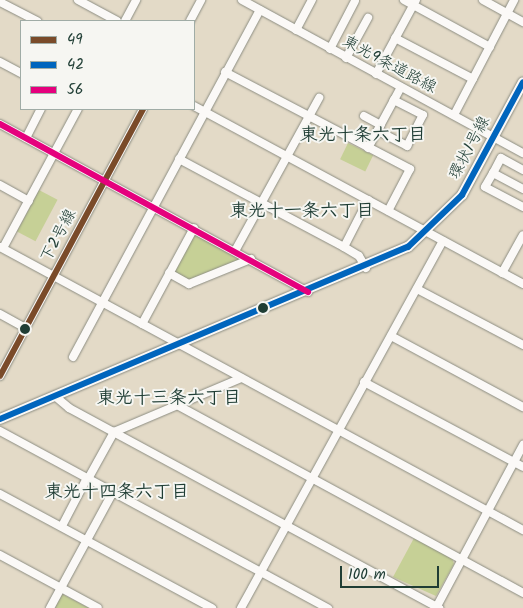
<!DOCTYPE html>
<html>
<head>
<meta charset="utf-8">
<style>
  body { margin:0 }
  #map { position:relative; width:523px; height:608px; overflow:hidden; background:#e3dac7; font-family:Kalam,"Klee One",sans-serif }
  div>[style] { position:absolute }
  [style*='--x'] { left:calc(var(--x)*1px); top:calc(var(--y)*1px); width:calc(var(--w)*1px); rotate:calc(var(--a)*1deg) }
  .green>* { inset:0; background:#c6d096; transform-origin:0 0 }
  .roads { filter:drop-shadow(0 0 1px #8c8d82) drop-shadow(0 0 1px #8c8d82) }
  .minor>* { height:8px; margin:-4px; padding:0 4px; transform-origin:4px; border-radius:4px; background:#fbf9f7 }
  .major>* { height:10px; margin:-5px; padding:0 5px; transform-origin:5px; border-radius:5px; background:#fbf9f7 }
  .bus-1>* { height:6px; margin:-3px; padding:0 3px; transform-origin:3px; border-radius:3px; background:#7a4b2a }
  .bus-2>* { height:6px; margin:-3px; padding:0 3px; transform-origin:3px; border-radius:3px; background:#0065bd }
  .bus-3>* { height:6px; margin:-3px; padding:0 3px; transform-origin:3px; border-radius:3px; background:#e5007d }
  .dots>* { width:14px; height:14px; translate:-50% -50%; box-sizing:border-box; border:2px solid #f6f6f2; border-radius:50% }
  span { translate:-50% -50%; white-space:nowrap; text-align:center; line-height:1.15; -webkit-text-stroke:4px #f6f6f2; paint-order:stroke }
  .street-label { font-size:16px; color:#1f3d34 }
  .neighbourhood-label { font-size:18px; color:#1f3d34; font-weight:700 }
  .legend { position:absolute; left:20px; top:20px; width:175px; height:90px; box-sizing:border-box; background:#f6f6f2; border:1px solid #a0aca6; margin:0; padding:6px 9px; list-style:none; font-size:15px; color:#1f3d34 }
  .legend li { display:flex; align-items:center; gap:10px; height:25px }
  .legend b { width:25px; border:1px solid #a0aca6 }
  .scale { position:absolute; left:340px; top:566px; width:99px; height:22px; box-sizing:border-box; border:2px solid #1f3d34; border-top:0; padding-left:6px; font-size:15px; line-height:18px; white-space:nowrap; color:#1f3d34; -webkit-text-stroke:4px #f6f6f2; paint-order:stroke }
</style>
</head>
<body>
<div id="map">
  <div class="green">
    <i style="left:348px;top:143px;width:28px;height:18px;rotate:26deg"></i>
    <i style="left:39px;top:190px;width:21px;height:47px;rotate:28deg"></i>
    <i style="clip-path:polygon(194px 228px,251px 259px,189px 284px,169px 273px)"></i>
    <i style="clip-path:polygon(414px 538px,452px 558px,454px 564px,436px 596px,393px 577px)"></i>
    <i style="clip-path:polygon(62px 594px,89px 608px,55px 608px)"></i>
  </div>
  <div class="roads">
    <div class="minor">
      <i style="--x:78;--y:0;--w:44;--a:28.3"></i>
      <i style="--x:242;--y:0;--w:320;--a:28.6"></i>
      <i style="--x:404;--y:0;--w:98;--a:28.7"></i>
      <i style="--x:483;--y:0;--w:46;--a:28.8"></i>
      <i style="--x:0;--y:2;--w:42;--a:27.2"></i>
      <i style="--x:125;--y:21;--w:24;--a:-62"></i>
      <i style="--x:190;--y:21;--w:24;--a:-62"></i>
      <i style="--x:296;--y:30;--w:34;--a:-62"></i>
      <i style="--x:395;--y:38;--w:88;--a:27.7"></i>
      <i style="--x:330;--y:49;--w:54;--a:-62.5"></i>
      <i style="--x:346;--y:58;--w:46;--a:-61.2"></i>
      <i style="--x:0;--y:62;--w:24;--a:28"></i>
      <i style="--x:225;--y:72;--w:209;--a:27.7"></i>
      <i style="--x:410;--y:169;--w:47;--a:117.6"></i>
      <i style="--x:376;--y:74;--w:84;--a:-61.6"></i>
      <i style="--x:194;--y:106;--w:374;--a:28.4"></i>
      <i style="--x:454;--y:115;--w:130;--a:-62.4"></i>
      <i style="--x:364;--y:116;--w:19;--a:28"></i>
      <i style="--x:0;--y:124;--w:351;--a:28.6"></i>
      <i style="--x:378;--y:131;--w:33;--a:27"></i>
      <i style="--x:407;--y:146;--w:35;--a:-63"></i>
      <i style="--x:423;--y:115;--w:33;--a:-153"></i>
      <i style="--x:26;--y:138;--w:33;--a:-63"></i>
      <i style="--x:368;--y:148;--w:69;--a:-61.6"></i>
      <i style="--x:179;--y:159;--w:187;--a:28.1"></i>
      <i style="--x:344;--y:247;--w:17;--a:31"></i>
      <i style="--x:359;--y:256;--w:14;--a:60"></i>
      <i style="--x:523;--y:170;--w:25;--a:-151"></i>
      <i style="--x:501;--y:158;--w:17;--a:118"></i>
      <i style="--x:493;--y:173;--w:34;--a:28"></i>
      <i style="--x:493;--y:173;--w:16;--a:120"></i>
      <i style="--x:485;--y:187;--w:43;--a:27.8"></i>
      <i style="--x:0;--y:185;--w:33;--a:29"></i>
      <i style="--x:0;--y:247;--w:595;--a:28.42"></i>
      <i style="--x:344;--y:247;--w:53;--a:-62.9"></i>
      <i style="--x:3;--y:248;--w:158;--a:-61.7"></i>
      <i style="--x:235;--y:251;--w:175;--a:-61.2"></i>
      <i style="--x:169;--y:273;--w:23;--a:29"></i>
      <i style="--x:189;--y:284;--w:67;--a:-22"></i>
      <i style="--x:502;--y:273;--w:43;--a:-61.1"></i>
      <i style="--x:417;--y:289;--w:120;--a:27.8"></i>
      <i style="--x:0;--y:314;--w:29;--a:29"></i>
      <i style="--x:142;--y:324;--w:109;--a:-61.6"></i>
      <i style="--x:391;--y:336;--w:150;--a:28.3"></i>
      <i style="--x:73;--y:357;--w:394;--a:-61.7"></i>
      <i style="--x:0;--y:376;--w:303;--a:-61.8"></i>
      <i style="--x:364;--y:382;--w:180;--a:28.1"></i>
      <i style="--x:56;--y:397;--w:17;--a:40"></i>
      <i style="--x:69;--y:408;--w:421;--a:28.4"></i>
      <i style="--x:177;--y:405;--w:394;--a:28.5"></i>
      <i style="--x:0;--y:431;--w:373;--a:28.4"></i>
      <i style="--x:88;--y:479;--w:54;--a:-61"></i>
      <i style="--x:114;--y:432;--w:138;--a:-23"></i>
      <i style="--x:0;--y:494;--w:241;--a:28.3"></i>
      <i style="--x:62;--y:526;--w:54;--a:-62.5"></i>
      <i style="--x:0;--y:555;--w:111;--a:28.4"></i>
      <i style="--x:50;--y:608;--w:132;--a:-61.5"></i>
      <i style="--x:241;--y:608;--w:419;--a:-61.2"></i>
      <i style="--x:436;--y:608;--w:185;--a:-61.9"></i>
    </div>
    <div class="major">
      <i style="--x:0;--y:419;--w:443;--a:-22.9"></i>
      <i style="--x:408;--y:247;--w:75;--a:-43.9"></i>
      <i style="--x:462;--y:195;--w:128;--a:-61.6"></i>
    </div>
  </div>
  <div class="bus-1">
    <i style="--x:0;--y:376;--w:303;--a:-61.8"></i>
  </div>
  <div class="bus-2">
    <i style="--x:0;--y:419;--w:443;--a:-22.9"></i>
    <i style="--x:408;--y:247;--w:75;--a:-43.9"></i>
    <i style="--x:462;--y:195;--w:128;--a:-61.6"></i>
  </div>
  <div class="bus-3">
    <i style="--x:0;--y:124;--w:351;--a:28.6"></i>
  </div>
  <div class="dots">
    <i style="left:263px;top:308px;background:#1f3d34"></i>
    <i style="left:25px;top:329px;background:#1f3d34"></i>
  </div>
  <div class="street-label">
    <span style="left:389px;top:65px;rotate:28deg">東光9条道路線</span>
    <span style="left:470px;top:148px;rotate:-62deg">環状1号線</span>
    <span style="left:59px;top:236px;rotate:-62deg">下2号線</span>
  </div>
  <div class="neighbourhood-label">
    <span style="left:363px;top:136px">東光十条六丁目</span>
    <span style="left:302px;top:212px">東光十一条六丁目</span>
    <span style="left:169px;top:399px">東光十三条六丁目</span>
    <span style="left:117px;top:493px">東光十四条六丁目</span>
  </div>
  <ul class="legend">
  <li><b style="height:6px;background:#7a4b2a"></b>49</li>
  <li><b style="height:6px;background:#0065bd"></b>42</li>
  <li><b style="height:6px;background:#e5007d"></b>56</li>
  </ul>
  <div class="scale">100 m</div>
</div>
</body>
</html>
